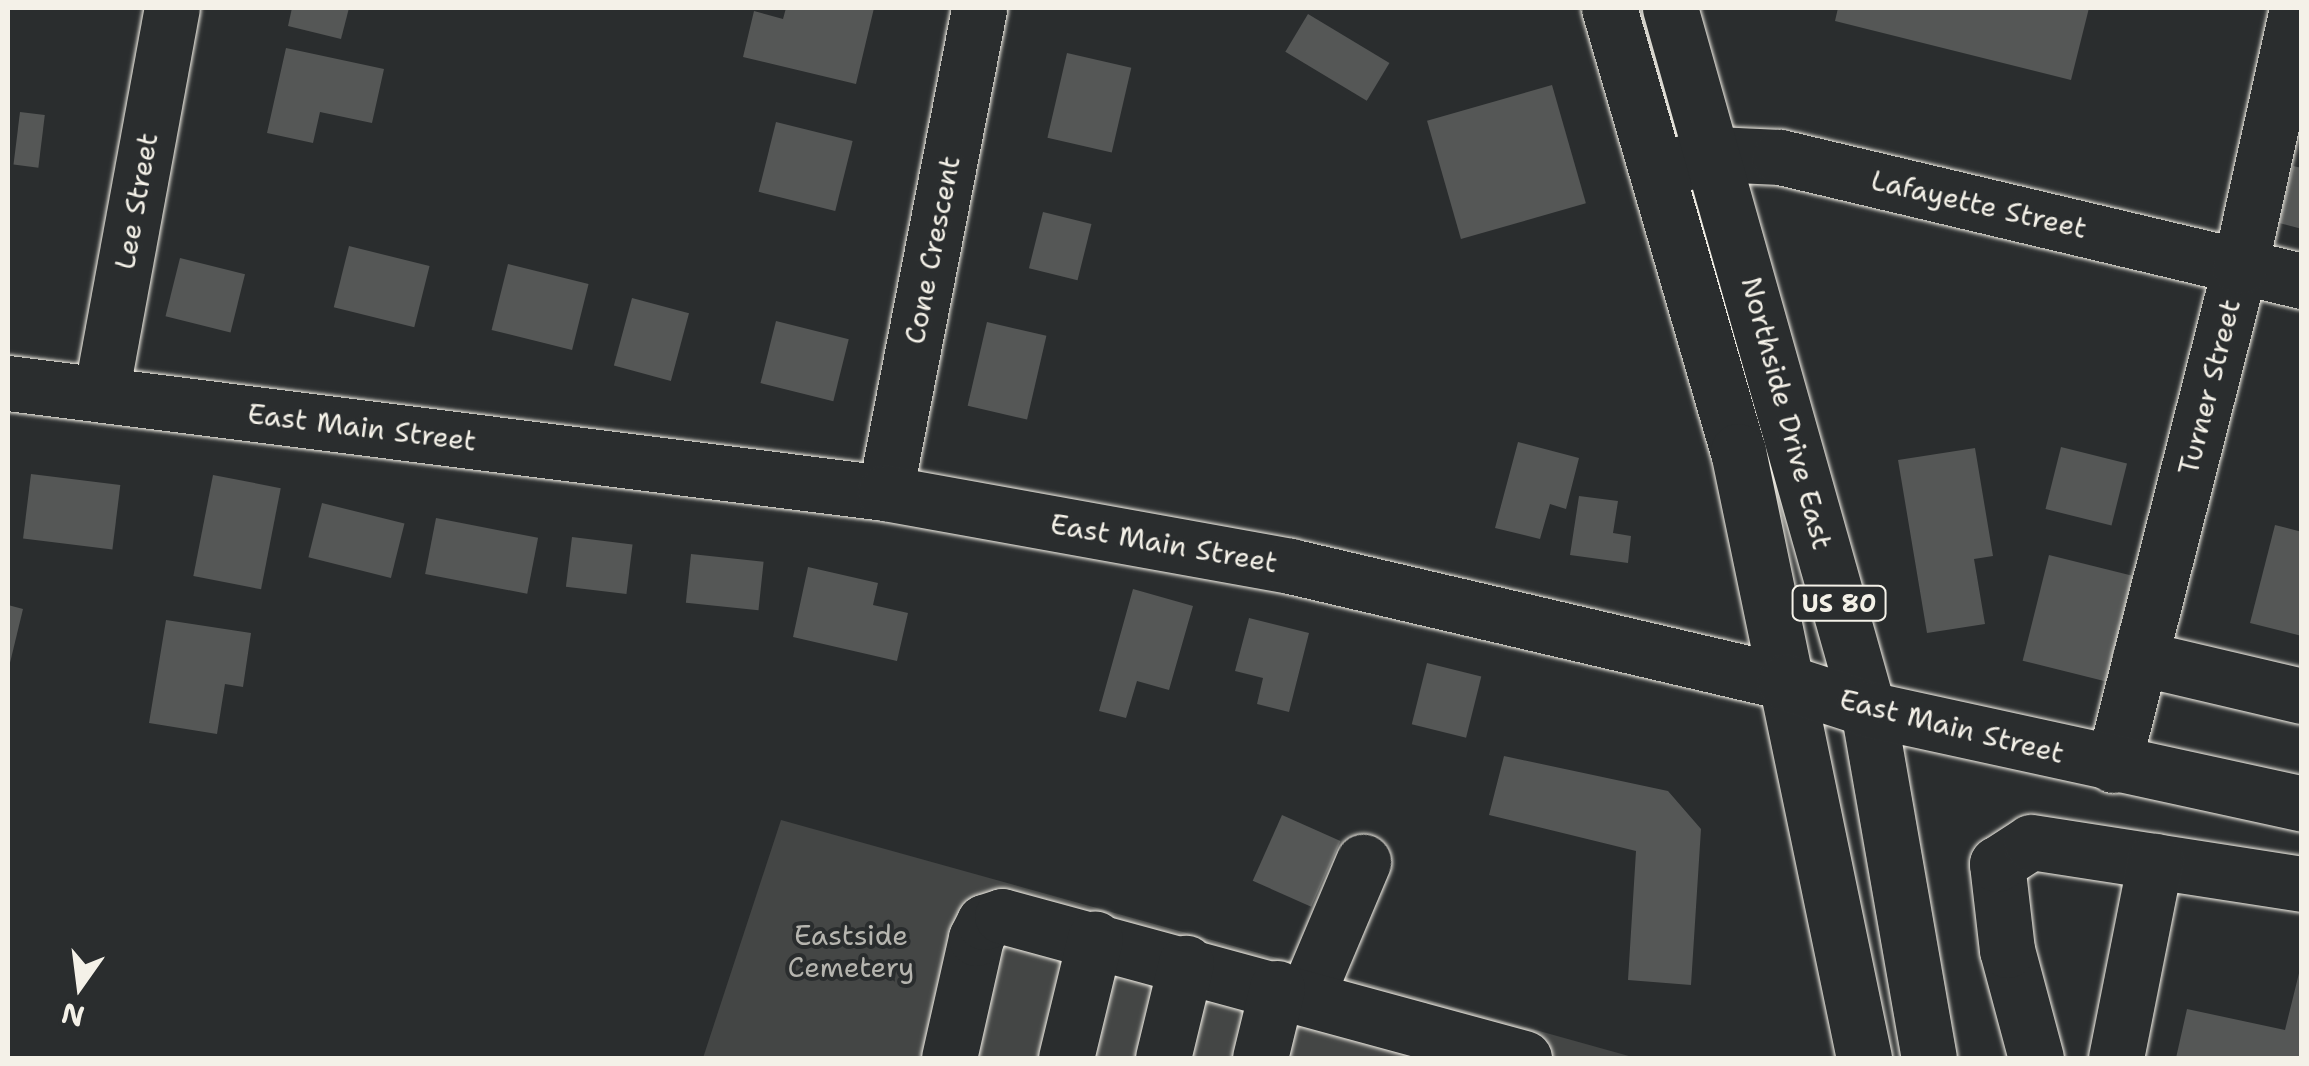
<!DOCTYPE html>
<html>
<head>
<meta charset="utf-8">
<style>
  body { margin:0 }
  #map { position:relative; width:2309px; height:1066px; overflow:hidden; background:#2a2d2e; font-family:"Shantell Sans",sans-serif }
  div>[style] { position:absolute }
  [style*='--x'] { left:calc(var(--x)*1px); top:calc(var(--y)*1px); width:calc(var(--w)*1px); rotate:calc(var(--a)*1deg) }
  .green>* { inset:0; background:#444645 }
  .building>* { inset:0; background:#555756; transform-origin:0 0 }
  .roads { filter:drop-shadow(0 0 2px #f4f1e8) drop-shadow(0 0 2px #f4f1e8) }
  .minor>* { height:55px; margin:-27.5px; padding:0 27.5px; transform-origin:27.5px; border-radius:27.5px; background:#2a2d2e }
  .major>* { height:55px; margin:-27.5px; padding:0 27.5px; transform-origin:27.5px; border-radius:27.5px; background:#2a2d2e }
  span { translate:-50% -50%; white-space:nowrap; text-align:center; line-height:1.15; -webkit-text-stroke:8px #2a2d2e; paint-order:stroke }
  .shield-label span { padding:2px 8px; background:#2a2d2e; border:2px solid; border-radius:8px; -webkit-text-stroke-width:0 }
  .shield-label { font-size:25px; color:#f4f1e8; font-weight:700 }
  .street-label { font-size:28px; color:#f4f1e8 }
  .park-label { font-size:28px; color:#b6b5af }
  .frame { position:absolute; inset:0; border:10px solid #f4f1e8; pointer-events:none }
  .north { position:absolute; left:30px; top:936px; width:100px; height:100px; -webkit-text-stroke:8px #2a2d2e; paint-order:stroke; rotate:194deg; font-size:28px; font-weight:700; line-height:40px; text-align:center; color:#f4f1e8 }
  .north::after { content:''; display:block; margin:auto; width:35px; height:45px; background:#f4f1e8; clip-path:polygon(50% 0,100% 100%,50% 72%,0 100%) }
</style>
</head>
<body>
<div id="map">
  <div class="green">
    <i style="clip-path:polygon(781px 820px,1636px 1058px,703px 1058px)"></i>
  </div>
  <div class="building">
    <i style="clip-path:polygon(292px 8px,349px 8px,341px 39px,288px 26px)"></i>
    <i style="clip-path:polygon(786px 8px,874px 8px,856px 84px,743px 57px,754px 11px,783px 19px)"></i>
    <i style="clip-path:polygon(1838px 8px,2089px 8px,2071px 80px,1835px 21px)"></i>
    <i style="left:1308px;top:14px;width:95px;height:44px;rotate:31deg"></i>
    <i style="clip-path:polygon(286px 48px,384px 69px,372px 123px,320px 112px,313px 143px,267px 133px)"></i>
    <i style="left:1067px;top:53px;width:66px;height:87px;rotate:13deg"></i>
    <i style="left:1552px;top:85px;width:123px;height:130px;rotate:74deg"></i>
    <i style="left:20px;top:112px;width:25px;height:53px;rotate:7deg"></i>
    <i style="left:776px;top:122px;width:79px;height:72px;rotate:14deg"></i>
    <i style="clip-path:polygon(2293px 166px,2302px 168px,2302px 229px,2279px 223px)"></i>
    <i style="left:1043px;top:212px;width:50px;height:58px;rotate:14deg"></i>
    <i style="left:349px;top:246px;width:83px;height:63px;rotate:14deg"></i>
    <i style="left:180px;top:258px;width:67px;height:60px;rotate:14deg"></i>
    <i style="left:508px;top:264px;width:83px;height:68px;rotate:14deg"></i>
    <i style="left:632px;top:298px;width:59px;height:70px;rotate:15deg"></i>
    <i style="left:776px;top:321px;width:75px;height:64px;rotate:14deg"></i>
    <i style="left:987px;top:322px;width:61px;height:86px;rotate:13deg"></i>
    <i style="clip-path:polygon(1518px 442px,1579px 458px,1566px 509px,1550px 504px,1540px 539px,1495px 528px)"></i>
    <i style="left:2061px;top:447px;width:68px;height:64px;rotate:14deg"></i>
    <i style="clip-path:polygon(1975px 448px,1993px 556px,1974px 559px,1985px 624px,1927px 633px,1898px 460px)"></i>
    <i style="left:31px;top:474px;width:90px;height:65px;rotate:7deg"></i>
    <i style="left:213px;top:475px;width:69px;height:103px;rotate:11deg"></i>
    <i style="clip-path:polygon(1579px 496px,1618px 501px,1613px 533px,1631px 536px,1628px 563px,1570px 555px)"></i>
    <i style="left:322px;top:503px;width:85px;height:56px;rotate:14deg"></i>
    <i style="left:436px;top:518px;width:104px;height:57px;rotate:11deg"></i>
    <i style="clip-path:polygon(2275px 525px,2302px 532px,2302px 636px,2250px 623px)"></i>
    <i style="left:572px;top:537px;width:61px;height:50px;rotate:7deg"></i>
    <i style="left:691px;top:554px;width:73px;height:49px;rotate:6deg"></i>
    <i style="left:2049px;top:555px;width:86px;height:109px;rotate:14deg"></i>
    <i style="clip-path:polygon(808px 567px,878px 583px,873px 605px,908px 613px,897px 661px,793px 637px)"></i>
    <i style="clip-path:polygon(1133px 589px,1193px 606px,1169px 690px,1137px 681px,1126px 718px,1099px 711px)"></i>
    <i style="clip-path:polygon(8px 605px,23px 609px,9px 667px,8px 667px)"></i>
    <i style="clip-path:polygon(1249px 618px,1309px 633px,1289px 712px,1257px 704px,1263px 678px,1235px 671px)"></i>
    <i style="clip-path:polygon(166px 620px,251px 633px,243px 687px,225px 684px,217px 734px,149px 723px)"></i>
    <i style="left:1427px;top:663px;width:56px;height:63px;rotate:14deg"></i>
    <i style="clip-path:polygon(1504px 756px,1668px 791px,1701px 829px,1691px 985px,1628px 980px,1636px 851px,1489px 815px)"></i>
    <i style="left:1282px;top:815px;width:64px;height:72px;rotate:24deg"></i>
    <i style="clip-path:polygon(2302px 961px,2302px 1058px,2176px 1058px,2187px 1009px,2285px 1030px)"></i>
  </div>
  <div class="roads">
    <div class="minor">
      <i style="--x:1666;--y:168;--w:51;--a:-15.9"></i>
      <i style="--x:1715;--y:154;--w:65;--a:2.6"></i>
      <i style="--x:1780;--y:157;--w:537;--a:13.36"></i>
      <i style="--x:101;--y:394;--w:392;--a:-79.6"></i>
      <i style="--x:885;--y:493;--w:494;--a:-79"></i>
      <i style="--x:2140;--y:658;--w:166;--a:13.2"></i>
      <i style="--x:2113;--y:765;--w:515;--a:-75.72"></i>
      <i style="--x:2240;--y:266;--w:264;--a:-77.5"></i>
      <i style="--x:1306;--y:997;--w:147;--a:-67.1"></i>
      <i style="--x:949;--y:1058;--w:123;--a:-77.3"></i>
      <i style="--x:976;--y:938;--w:18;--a:-63"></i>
      <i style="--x:984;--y:922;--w:19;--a:-18"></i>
      <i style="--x:1002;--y:916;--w:541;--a:15.22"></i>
      <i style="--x:1066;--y:1058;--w:123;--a:-76.4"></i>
      <i style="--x:1163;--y:1058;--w:98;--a:-76.4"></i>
      <i style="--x:1260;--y:1058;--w:72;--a:-76.3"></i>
      <i style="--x:2036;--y:1058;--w:112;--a:-105"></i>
      <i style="--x:2007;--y:950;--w:87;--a:-96.6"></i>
      <i style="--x:1997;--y:864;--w:40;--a:-32.9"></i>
      <i style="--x:2031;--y:842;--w:274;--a:8.8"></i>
      <i style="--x:2116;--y:1058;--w:201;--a:-78.8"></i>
    </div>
    <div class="major">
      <i style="--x:1609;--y:8;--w:461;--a:73.8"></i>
      <i style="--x:1738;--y:451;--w:620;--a:78.27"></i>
      <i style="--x:1670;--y:8;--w:728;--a:74.23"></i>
      <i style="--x:1868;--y:709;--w:354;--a:80.1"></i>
      <i style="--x:8;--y:383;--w:884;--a:7.15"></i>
      <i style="--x:885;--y:493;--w:412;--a:10.2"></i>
      <i style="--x:1290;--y:566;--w:508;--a:13.19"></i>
      <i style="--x:1785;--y:682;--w:87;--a:18"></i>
      <i style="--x:1868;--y:709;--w:444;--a:12.3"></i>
    </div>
  </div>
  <div class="shield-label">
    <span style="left:1839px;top:603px">US 80</span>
  </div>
  <div class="street-label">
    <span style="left:136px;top:201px;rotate:-80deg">Lee Street</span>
    <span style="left:1979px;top:204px;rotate:13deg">Lafayette Street</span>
    <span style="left:932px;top:250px;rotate:-79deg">Cone Crescent</span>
    <span style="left:2209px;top:387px;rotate:-76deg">Turner Street</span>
    <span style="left:1787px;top:413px;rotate:75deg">Northside Drive East</span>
    <span style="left:362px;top:427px;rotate:7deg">East Main Street</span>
    <span style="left:1164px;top:543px;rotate:10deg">East Main Street</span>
    <span style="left:1952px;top:726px;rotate:14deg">East Main Street</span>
  </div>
  <div class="park-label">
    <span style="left:851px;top:951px">Eastside<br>Cemetery</span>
  </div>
  <div class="frame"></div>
  <div class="north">N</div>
</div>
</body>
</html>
